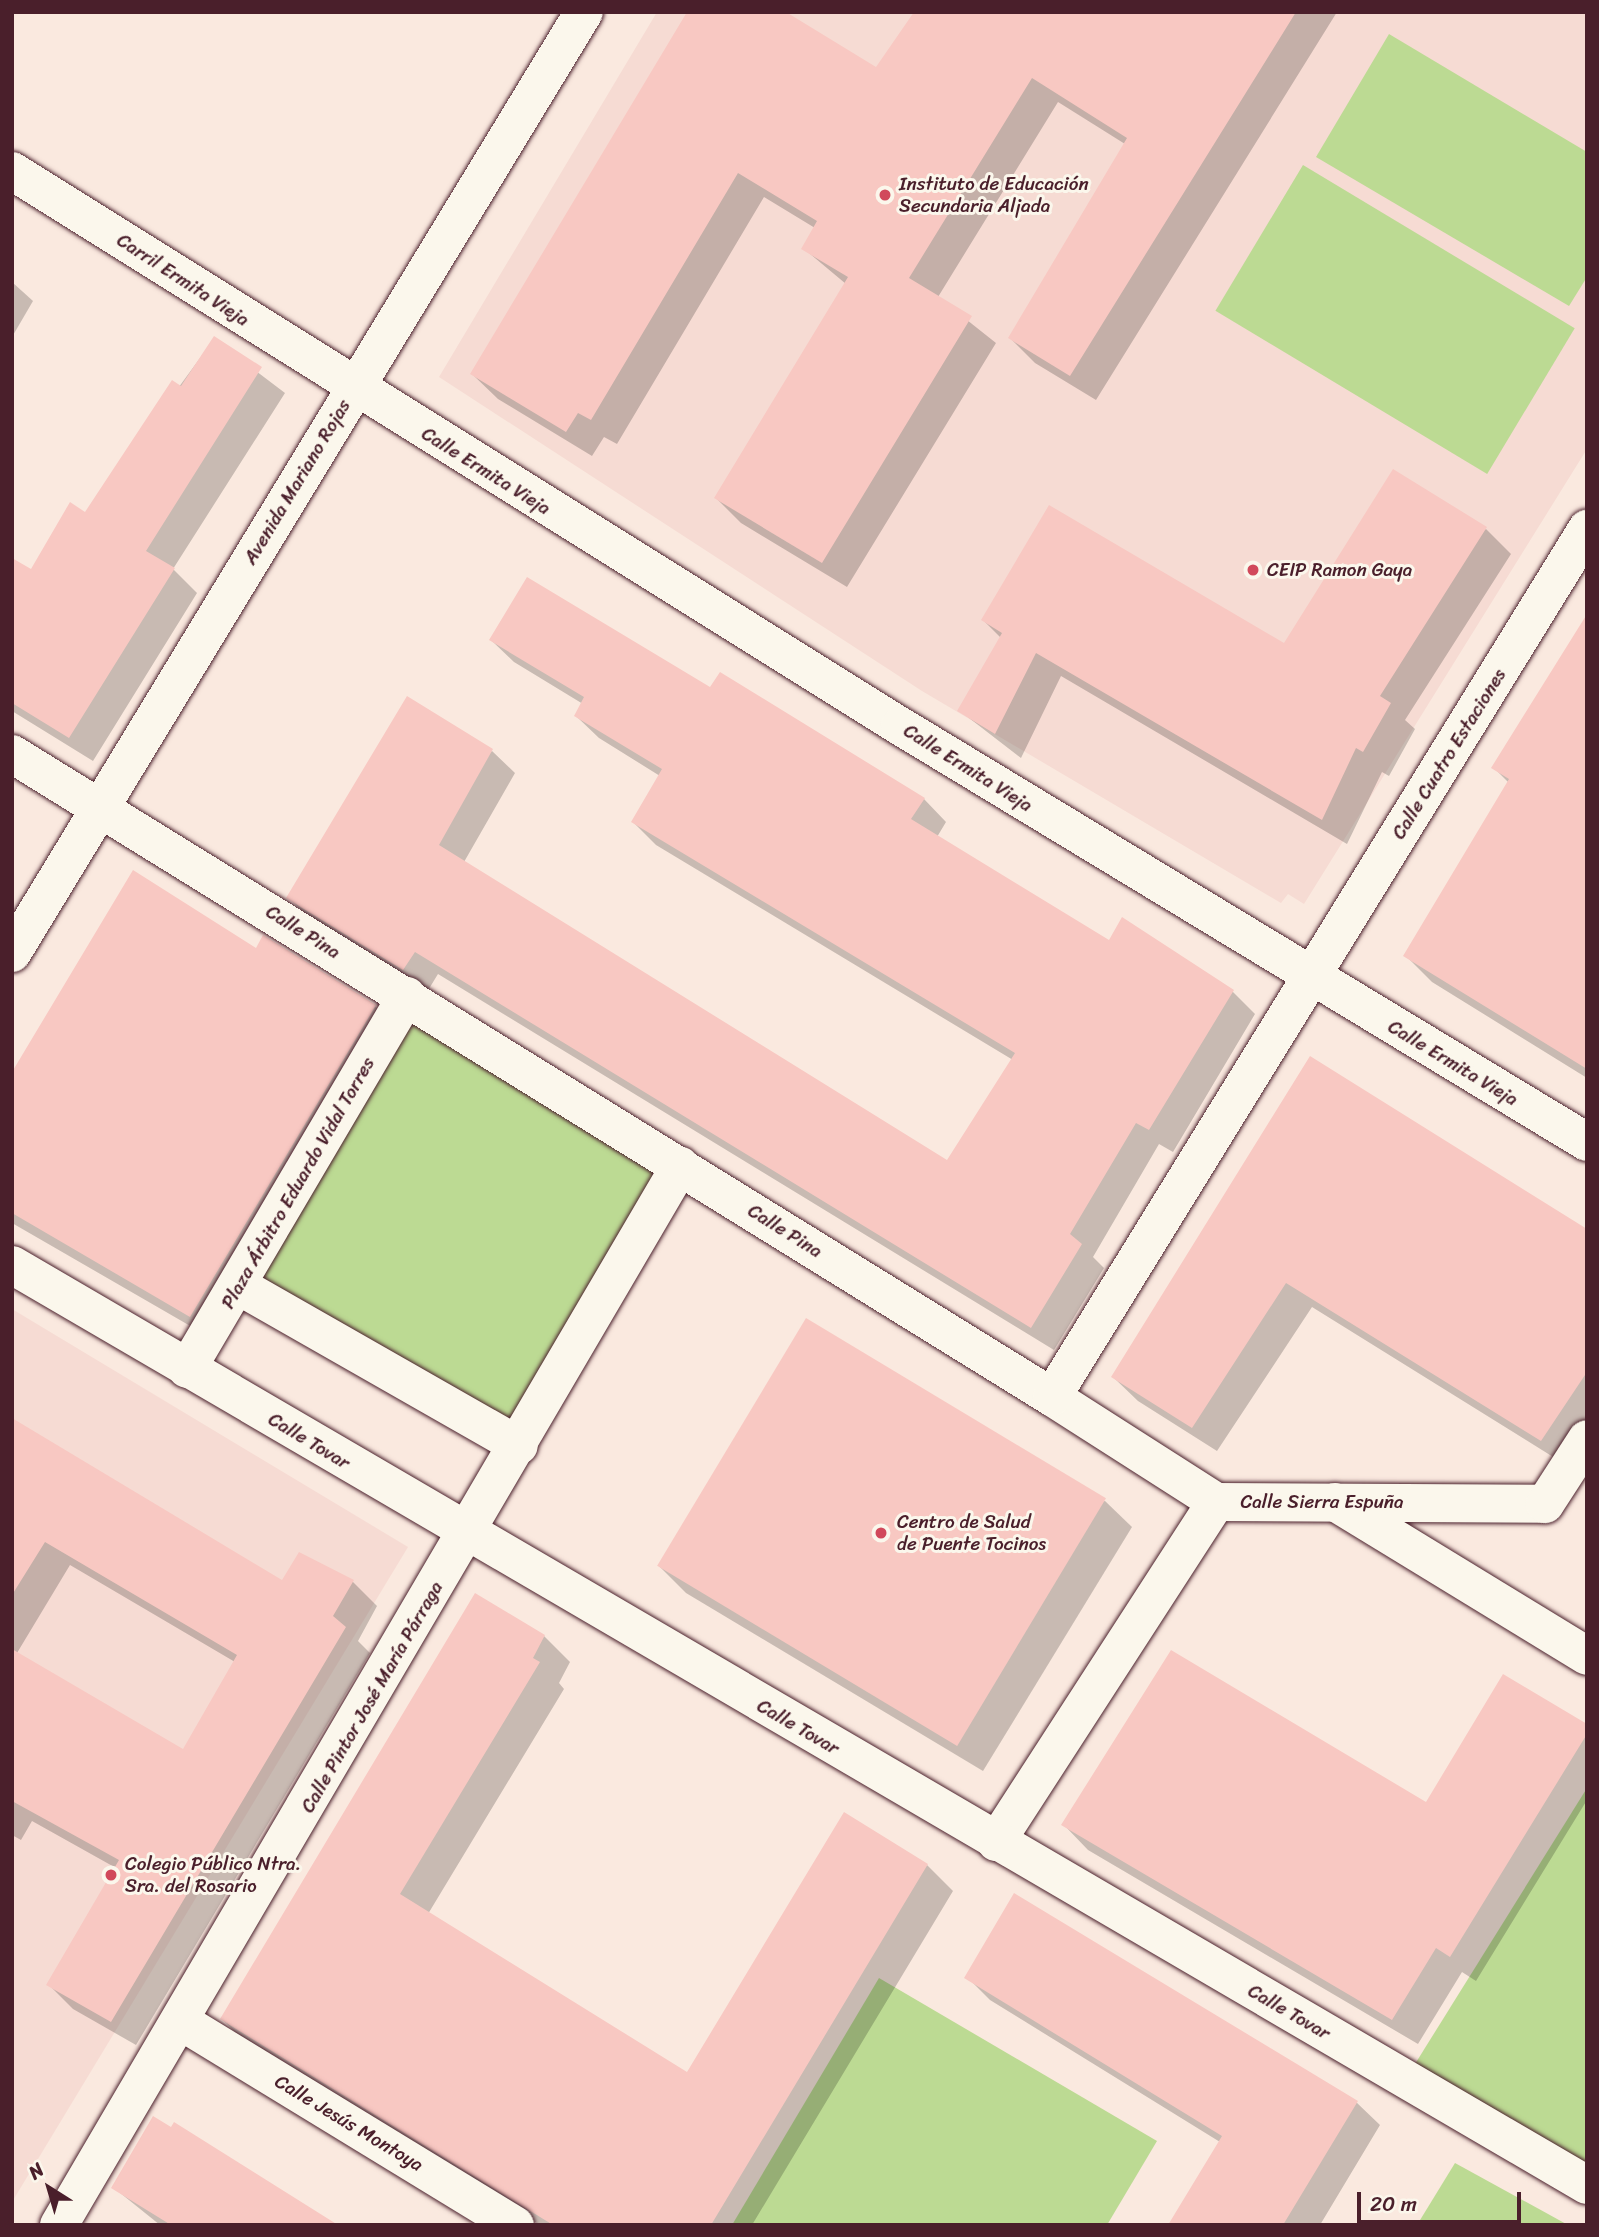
<!DOCTYPE html>
<html>
<head>
<meta charset="utf-8">
<style>
  body { margin:0 }
  #map { position:relative; width:1599px; height:2237px; overflow:hidden; background:#fae9df; font-family:Sriracha,sans-serif }
  div>[style] { position:absolute }
  [style*='--x'] { left:calc(var(--x)*1px); top:calc(var(--y)*1px); width:calc(var(--w)*1px); rotate:calc(var(--a)*1deg) }
  .built>* { inset:0; background:#f6dbd3 }
  .green>* { inset:0; background:#bcda93; transform-origin:0 0 }
  .shadow>* { inset:0; background:#0003 }
  .building>* { inset:0; background:#f8c8c2; transform-origin:0 0 }
  .roads { filter:drop-shadow(0 0 2px #4a1f2b) drop-shadow(0 0 2px #4a1f2b) }
  .pedestrian>* { height:38px; margin:-19px; padding:0 19px; transform-origin:19px; border-radius:19px; background:#fbf7ec }
  .minor>* { height:38px; margin:-19px; padding:0 19px; transform-origin:19px; border-radius:19px; background:#fbf7ec }
  .dots>* { width:19px; height:19px; translate:-50% -50%; box-sizing:border-box; border:4px solid #fbf7ec; border-radius:50% }
  span { translate:-50% -50%; white-space:nowrap; text-align:center; line-height:1.15; -webkit-text-stroke:6px #fbf7ec; paint-order:stroke }
  .poi-label { font-size:19px; color:#4a1f2b }
  .left { translate:0 -50%; text-align:left }
  .street-label { font-size:19px; color:#4a1f2b }
  .frame { position:absolute; inset:0; border:14px solid #4a1f2b; pointer-events:none }
  .north { position:absolute; left:14px; top:2153px; width:70px; height:70px; -webkit-text-stroke:5px #fbf7ec; paint-order:stroke; rotate:323deg; font-size:19px; font-weight:700; line-height:28px; text-align:center; color:#4a1f2b }
  .north::after { content:''; display:block; margin:auto; width:24px; height:32px; background:#4a1f2b; clip-path:polygon(50% 0,100% 100%,50% 72%,0 100%) }
  .scale { position:absolute; left:1357px; top:2192px; width:164px; height:32px; box-sizing:border-box; border:4px solid #4a1f2b; border-top:0; padding-left:9px; font-size:21px; line-height:24px; white-space:nowrap; color:#4a1f2b; -webkit-text-stroke:5px #fbf7ec; paint-order:stroke }
</style>
</head>
<body>
<div id="map">
  <div class="built">
    <i style="clip-path:polygon(657px 12px,1587px 12px,1587px 449px,1304px 904px,1288px 894px,1281px 903px,922px 691px,439px 377px)"></i>
    <i style="clip-path:polygon(12px 1309px,408px 1547px,12px 2202px)"></i>
  </div>
  <div class="green">
    <i style="clip-path:polygon(1389px 34px,1587px 152px,1587px 277px,1569px 306px,1316px 157px)"></i>
    <i style="left:1303px;top:165px;width:317px;height:170px;rotate:31deg"></i>
    <i style="left:407px;top:996px;width:322px;height:335px;rotate:32deg"></i>
    <i style="clip-path:polygon(1587px 1788px,1587px 2166px,1415px 2064px)"></i>
    <i style="clip-path:polygon(879px 1978px,1157px 2141px,1107px 2225px,732px 2225px)"></i>
    <i style="clip-path:polygon(1455px 2163px,1568px 2225px,1417px 2225px)"></i>
  </div>
  <div class="shadow">
    <i style="clip-path:polygon(689px 12px,876px 69px,922px 12px,1337px 12px,1096px 400px,1035px 363px,1010px 338px,1125px 144px,1058px 102px,938px 297px,996px 343px,847px 587px,741px 523px,716px 498px,846px 284px,803px 248px,815px 228px,764px 197px,617px 444px,604px 437px,592px 456px,498px 399px,472px 374px)"></i>
    <i style="clip-path:polygon(12px 282px,33px 301px,12px 337px)"></i>
    <i style="clip-path:polygon(214px 339px,285px 393px,173px 569px,197px 593px,93px 761px,12px 711px,12px 560px,31px 572px,86px 514px)"></i>
    <i style="clip-path:polygon(1486px 529px,1511px 554px,1405px 720px,1415px 729px,1389px 776px,1382px 772px,1347px 844px,1061px 676px,1021px 758px,960px 711px,1001px 638px,983px 620px,1284px 645px)"></i>
    <i style="clip-path:polygon(1587px 617px,1587px 1078px,1432px 982px,1406px 956px,1509px 783px,1493px 767px)"></i>
    <i style="clip-path:polygon(491px 640px,711px 689px,924px 799px,946px 822px,937px 837px,1110px 943px,1233px 992px,1255px 1014px,1173px 1152px,1159px 1144px,1093px 1257px,1104px 1268px,1054px 1350px,438px 974px,427px 992px,311px 920px,288px 897px,492px 751px,515px 773px,464px 862px,948px 1163px,1013px 1060px,656px 845px,633px 822px,660px 776px,599px 738px,576px 716px,583px 704px,514px 662px)"></i>
    <i style="clip-path:polygon(264px 938px,375px 1006px,402px 1033px,218px 1342px,12px 1223px,12px 1076px,256px 950px)"></i>
    <i style="clip-path:polygon(1311px 1058px,1587px 1231px,1587px 1432px,1566px 1465px,1312px 1307px,1217px 1451px,1138px 1401px,1113px 1377px)"></i>
    <i style="clip-path:polygon(evenodd,12px 1452px,282px 1582px,353px 1582px,377px 1606px,358px 1641px,370px 1653px,136px 2045px,73px 2009px,48px 1984px,116px 1868px,32px 1821px,21px 1840px,12px 1835px,12px 1452px,70px 1565px,235px 1662px,183px 1751px,17px 1653px,70px 1565px)"></i>
    <i style="clip-path:polygon(1105px 1501px,1132px 1527px,983px 1771px,686px 1593px,659px 1566px)"></i>
    <i style="clip-path:polygon(544px 1636px,570px 1662px,559px 1683px,564px 1689px,428px 1914px,687px 2075px,844px 1815px,927px 1865px,953px 1891px,752px 2225px,540px 2225px,248px 2045px,222px 2019px)"></i>
    <i style="clip-path:polygon(1587px 1726px,1587px 1800px,1476px 1981px,1462px 1972px,1418px 2044px,1088px 1850px,1063px 1824px,1427px 1804px)"></i>
    <i style="clip-path:polygon(967px 1977px,1356px 2102px,1380px 2125px,1320px 2225px,1170px 2225px,1220px 2142px,990px 2000px)"></i>
    <i style="clip-path:polygon(114px 2188px,332px 2225px,160px 2225px)"></i>
  </div>
  <div class="building">
    <i style="clip-path:polygon(687px 12px,786px 12px,876px 67px,914px 12px,1296px 12px,1070px 376px,1008px 338px,1127px 138px,1032px 78px,909px 278px,972px 316px,822px 563px,714px 498px,848px 277px,801px 249px,817px 221px,738px 173px,591px 420px,578px 413px,566px 432px,470px 374px)"></i>
    <i style="clip-path:polygon(214px 336px,262px 367px,146px 551px,175px 568px,69px 738px,12px 703px,12px 558px,31px 569px,70px 502px,85px 512px,172px 380px,181px 386px)"></i>
    <i style="clip-path:polygon(1393px 469px,1487px 527px,1380px 696px,1391px 703px,1363px 752px,1356px 748px,1322px 820px,1036px 653px,995px 734px,957px 711px,1002px 633px,981px 620px,1049px 505px,1284px 643px)"></i>
    <i style="clip-path:polygon(527px 577px,710px 687px,720px 672px,925px 798px,911px 819px,1109px 940px,1122px 917px,1234px 990px,1149px 1130px,1136px 1123px,1070px 1234px,1082px 1244px,1031px 1328px,415px 952px,403px 970px,286px 898px,407px 696px,493px 749px,439px 845px,947px 1160px,1015px 1053px,631px 822px,662px 769px,574px 716px,584px 697px,489px 640px)"></i>
    <i style="clip-path:polygon(1587px 614px,1587px 1069px,1403px 956px,1509px 779px,1491px 768px)"></i>
    <i style="clip-path:polygon(133px 870px,256px 948px,263px 935px,376px 1005px,190px 1317px,12px 1213px,12px 1072px)"></i>
    <i style="clip-path:polygon(1310px 1056px,1587px 1229px,1587px 1372px,1541px 1441px,1286px 1283px,1192px 1428px,1111px 1377px)"></i>
    <i style="left:806px;top:1318px;width:350px;height:289px;rotate:31deg"></i>
    <i style="clip-path:polygon(12px 1418px,282px 1580px,299px 1552px,354px 1580px,333px 1616px,346px 1627px,111px 2022px,46px 1985px,119px 1860px,12px 1801px,12px 1649px,183px 1749px,237px 1655px,45px 1542px,12px 1595px)"></i>
    <i style="clip-path:polygon(475px 1593px,545px 1635px,533px 1658px,540px 1662px,400px 1894px,687px 2072px,844px 1812px,928px 1864px,711px 2225px,553px 2225px,220px 2019px)"></i>
    <i style="clip-path:polygon(1171px 1650px,1426px 1802px,1503px 1674px,1587px 1724px,1587px 1734px,1450px 1957px,1436px 1948px,1392px 2020px,1061px 1825px)"></i>
    <i style="clip-path:polygon(1014px 1893px,1358px 2101px,1283px 2225px,1168px 2225px,1222px 2136px,964px 1978px)"></i>
    <i style="clip-path:polygon(153px 2116px,171px 2127px,174px 2122px,338px 2225px,171px 2225px,111px 2188px)"></i>
  </div>
  <div class="roads">
    <div class="pedestrian">
      <i style="--x:1052;--y:1397;--w:195;--a:32.6"></i>
      <i style="--x:1335;--y:1502;--w:295;--a:31.4"></i>
      <i style="--x:996;--y:1842;--w:405;--a:-57.1"></i>
      <i style="--x:1216;--y:1502;--w:329;--a:0.3"></i>
      <i style="--x:1545;--y:1504;--w:77;--a:-57.1"></i>
      <i style="--x:182;--y:2022;--w:390;--a:31.4"></i>
    </div>
    <div class="minor">
      <i style="--x:12;--y:171;--w:1047;--a:32.01"></i>
      <i style="--x:900;--y:726;--w:803;--a:31.2"></i>
      <i style="--x:12;--y:754;--w:1223;--a:31.73"></i>
      <i style="--x:1052;--y:1397;--w:1020;--a:-58.35"></i>
      <i style="--x:12;--y:953;--w:1101;--a:-58.71"></i>
      <i style="--x:12;--y:1265;--w:1824;--a:30.29"></i>
      <i style="--x:239;--y:1286;--w:322;--a:29.7"></i>
      <i style="--x:187;--y:1369;--w:433;--a:-59.5"></i>
      <i style="--x:59;--y:2225;--w:1228;--a:-59.61"></i>
    </div>
  </div>
  <div class="dots">
    <i style="left:885px;top:195px;background:#d1495b"></i>
    <i style="left:1253px;top:570px;background:#d1495b"></i>
    <i style="left:881px;top:1533px;background:#d1495b"></i>
    <i style="left:111px;top:1875px;background:#d1495b"></i>
  </div>
  <div class="poi-label">
    <span class="left" style="left:899px;top:195px">Instituto de Educación<br>Secundaria Aljada</span>
    <span class="left" style="left:1267px;top:570px">CEIP Ramon Gaya</span>
    <span class="left" style="left:897px;top:1533px">Centro de Salud<br>de Puente Tocinos</span>
    <span class="left" style="left:125px;top:1875px">Colegio Público Ntra.<br>Sra. del Rosario</span>
  </div>
  <div class="street-label">
    <span style="left:183px;top:280px;rotate:33deg">Carril Ermita Vieja</span>
    <span style="left:486px;top:471px;rotate:32deg">Calle Ermita Vieja</span>
    <span style="left:297px;top:482px;rotate:-59deg">Avenida Mariano Rojas</span>
    <span style="left:1449px;top:754px;rotate:-58deg">Calle Cuatro Estaciones</span>
    <span style="left:968px;top:768px;rotate:32deg">Calle Ermita Vieja</span>
    <span style="left:303px;top:932px;rotate:32deg">Calle Pina</span>
    <span style="left:1453px;top:1063px;rotate:31deg">Calle Ermita Vieja</span>
    <span style="left:298px;top:1183px;rotate:-60deg">Plaza Árbitro Eduardo Vidal Torres</span>
    <span style="left:785px;top:1231px;rotate:32deg">Calle Pina</span>
    <span style="left:309px;top:1441px;rotate:31deg">Calle Tovar</span>
    <span style="left:1322px;top:1502px">Calle Sierra Espuña</span>
    <span style="left:372px;top:1697px;rotate:-60deg">Calle Pintor José María Párraga</span>
    <span style="left:798px;top:1727px;rotate:30deg">Calle Tovar</span>
    <span style="left:1289px;top:2012px;rotate:30deg">Calle Tovar</span>
    <span style="left:349px;top:2123px;rotate:31deg">Calle Jesús Montoya</span>
  </div>
  <div class="frame"></div>
  <div class="north">N</div>
  <div class="scale">20 m</div>
</div>
</body>
</html>
